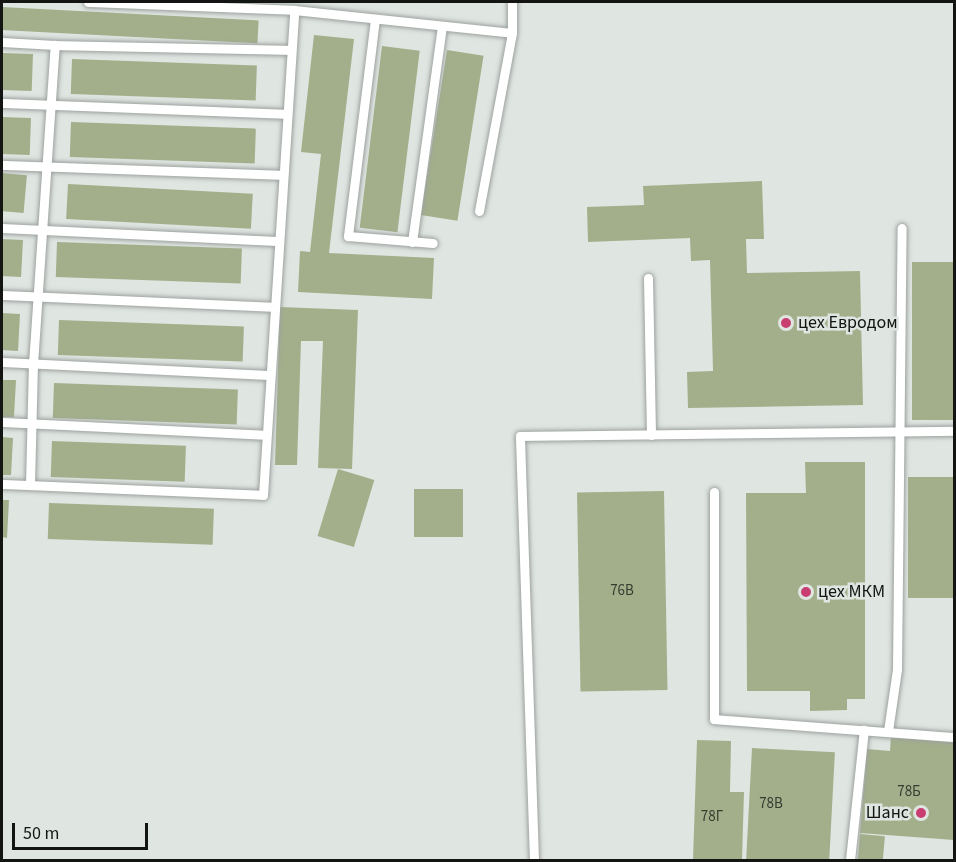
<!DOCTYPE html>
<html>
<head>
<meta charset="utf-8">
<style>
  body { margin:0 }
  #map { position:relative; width:956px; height:862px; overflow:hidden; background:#dfe5e1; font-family:"Source Sans 3",sans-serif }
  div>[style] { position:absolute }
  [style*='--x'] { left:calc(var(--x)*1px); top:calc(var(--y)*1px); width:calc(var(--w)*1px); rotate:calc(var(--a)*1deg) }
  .building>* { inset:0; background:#a3af8b; transform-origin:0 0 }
  .roads { filter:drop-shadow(0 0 2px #9ca29e) drop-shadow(0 0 2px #9ca29e) }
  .service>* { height:9px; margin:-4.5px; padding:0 4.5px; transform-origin:4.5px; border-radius:4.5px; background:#fff }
  .dots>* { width:16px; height:16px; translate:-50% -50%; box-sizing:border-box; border:3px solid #dfe5e1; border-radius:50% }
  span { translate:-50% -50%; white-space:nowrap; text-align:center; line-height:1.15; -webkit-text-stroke:5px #dfe5e1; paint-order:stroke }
  .number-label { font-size:15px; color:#373c31 }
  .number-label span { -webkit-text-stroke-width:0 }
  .poi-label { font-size:18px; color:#131513 }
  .left { translate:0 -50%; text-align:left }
  .right { translate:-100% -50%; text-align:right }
  .frame { position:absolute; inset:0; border:3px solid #131513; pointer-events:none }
  .scale { position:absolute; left:12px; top:823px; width:136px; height:27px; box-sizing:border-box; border:3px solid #131513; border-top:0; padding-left:8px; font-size:18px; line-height:21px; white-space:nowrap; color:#131513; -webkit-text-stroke:4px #dfe5e1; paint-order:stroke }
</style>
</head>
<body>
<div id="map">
  <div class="building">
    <i style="left:2px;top:7px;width:257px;height:23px;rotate:3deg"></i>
    <i style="clip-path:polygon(314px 35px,354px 39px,329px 253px,434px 258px,432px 299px,298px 292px,300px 251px,310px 252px,321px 154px,301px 152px)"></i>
    <i style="left:382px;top:46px;width:38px;height:183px;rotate:7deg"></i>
    <i style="left:447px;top:50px;width:37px;height:167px;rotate:9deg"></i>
    <i style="left:2px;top:53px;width:31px;height:37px;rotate:2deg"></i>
    <i style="left:72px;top:59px;width:185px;height:35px;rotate:2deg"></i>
    <i style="left:2px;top:117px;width:29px;height:37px;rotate:2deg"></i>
    <i style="left:71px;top:122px;width:185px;height:35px;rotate:2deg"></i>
    <i style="left:2px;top:173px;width:25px;height:38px;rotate:5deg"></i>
    <i style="clip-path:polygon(762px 181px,764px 239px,746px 239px,747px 273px,860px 271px,863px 405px,688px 408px,687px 372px,713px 371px,710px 260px,691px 261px,690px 238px,588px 242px,587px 207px,644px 205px,643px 186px)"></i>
    <i style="left:68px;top:184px;width:185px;height:35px;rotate:3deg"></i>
    <i style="left:2px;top:239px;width:21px;height:37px;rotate:3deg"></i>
    <i style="left:57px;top:242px;width:185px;height:35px;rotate:2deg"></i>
    <i style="left:954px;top:262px;width:158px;height:42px;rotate:90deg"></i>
    <i style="clip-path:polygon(280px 307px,358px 310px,352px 469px,318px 468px,323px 341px,301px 341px,297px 465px,275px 465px)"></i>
    <i style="left:2px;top:313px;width:18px;height:37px;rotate:3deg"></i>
    <i style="left:59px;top:320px;width:185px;height:35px;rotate:2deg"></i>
    <i style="clip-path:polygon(2px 380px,16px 380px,14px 417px,2px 417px)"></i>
    <i style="left:54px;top:383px;width:184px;height:35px;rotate:2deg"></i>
    <i style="clip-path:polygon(2px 437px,13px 438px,11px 475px,2px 475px)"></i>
    <i style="left:52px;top:441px;width:134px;height:36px;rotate:2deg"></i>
    <i style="clip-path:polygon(805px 462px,865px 462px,865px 699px,847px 699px,847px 710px,810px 711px,810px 691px,747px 691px,746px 493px,806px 493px)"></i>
    <i style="left:338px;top:469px;width:38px;height:70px;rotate:17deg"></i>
    <i style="left:954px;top:477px;width:121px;height:46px;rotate:90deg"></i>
    <i style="left:463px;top:489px;width:48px;height:49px;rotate:90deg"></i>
    <i style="left:664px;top:491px;width:199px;height:87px;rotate:89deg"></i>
    <i style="clip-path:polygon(2px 500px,9px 500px,7px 538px,2px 537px)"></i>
    <i style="left:49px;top:503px;width:165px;height:36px;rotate:2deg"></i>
    <i style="clip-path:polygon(891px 735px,954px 740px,954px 840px,860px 833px,867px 749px,890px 751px)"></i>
    <i style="clip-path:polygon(697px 740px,731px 741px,730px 792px,744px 792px,742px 860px,693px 860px)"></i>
    <i style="left:752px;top:748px;width:83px;height:112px;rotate:3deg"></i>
    <i style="left:860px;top:834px;width:25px;height:26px;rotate:5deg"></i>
  </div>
  <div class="roads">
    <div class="service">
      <i style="--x:88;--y:2;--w:206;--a:2.2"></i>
      <i style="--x:375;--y:19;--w:219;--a:97.1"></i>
      <i style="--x:348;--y:236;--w:85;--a:4.7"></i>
      <i style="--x:2;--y:42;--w:53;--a:3.2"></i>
      <i style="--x:2;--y:103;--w:284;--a:2.2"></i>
      <i style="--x:2;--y:165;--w:280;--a:2"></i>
      <i style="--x:479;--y:211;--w:181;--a:-79.5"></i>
      <i style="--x:2;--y:228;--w:275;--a:2.7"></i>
      <i style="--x:412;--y:242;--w:218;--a:-82.1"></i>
      <i style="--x:648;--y:278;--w:157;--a:88.9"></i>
      <i style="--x:2;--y:295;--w:271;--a:2.5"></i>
      <i style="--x:2;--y:362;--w:267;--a:2.8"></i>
      <i style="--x:2;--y:422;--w:263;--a:2.8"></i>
      <i style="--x:2;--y:484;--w:261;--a:2.4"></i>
      <i style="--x:263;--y:495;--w:486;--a:-86.3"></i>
      <i style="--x:294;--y:10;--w:219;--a:6"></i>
      <i style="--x:512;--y:33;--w:31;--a:-90"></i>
      <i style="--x:30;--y:485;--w:121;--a:-88.6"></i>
      <i style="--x:33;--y:364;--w:320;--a:-86.1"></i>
      <i style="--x:55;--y:45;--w:236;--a:1.2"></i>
      <i style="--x:714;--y:492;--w:227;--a:90"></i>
      <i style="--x:714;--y:719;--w:241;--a:4.3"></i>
      <i style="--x:888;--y:731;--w:63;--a:-81.7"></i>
      <i style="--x:897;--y:669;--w:441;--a:-89.4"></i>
      <i style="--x:534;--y:860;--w:424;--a:-91.9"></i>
      <i style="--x:520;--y:436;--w:434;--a:-0.7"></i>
      <i style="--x:850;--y:860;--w:131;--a:-83.9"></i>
    </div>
  </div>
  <div class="dots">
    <i style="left:786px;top:323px;background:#c93e71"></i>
    <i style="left:806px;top:592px;background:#c93e71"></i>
    <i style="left:921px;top:813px;background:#c93e71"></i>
  </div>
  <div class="number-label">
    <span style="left:622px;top:591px">76В</span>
    <span style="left:909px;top:792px">78Б</span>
    <span style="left:771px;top:804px">78В</span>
    <span style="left:712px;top:817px">78Г</span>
  </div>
  <div class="poi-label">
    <span class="left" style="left:798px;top:323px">цех Евродом</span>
    <span class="left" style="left:818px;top:592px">цех МКМ</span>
    <span class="right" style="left:909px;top:813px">Шанс</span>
  </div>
  <div class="frame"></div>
  <div class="scale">50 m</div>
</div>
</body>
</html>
